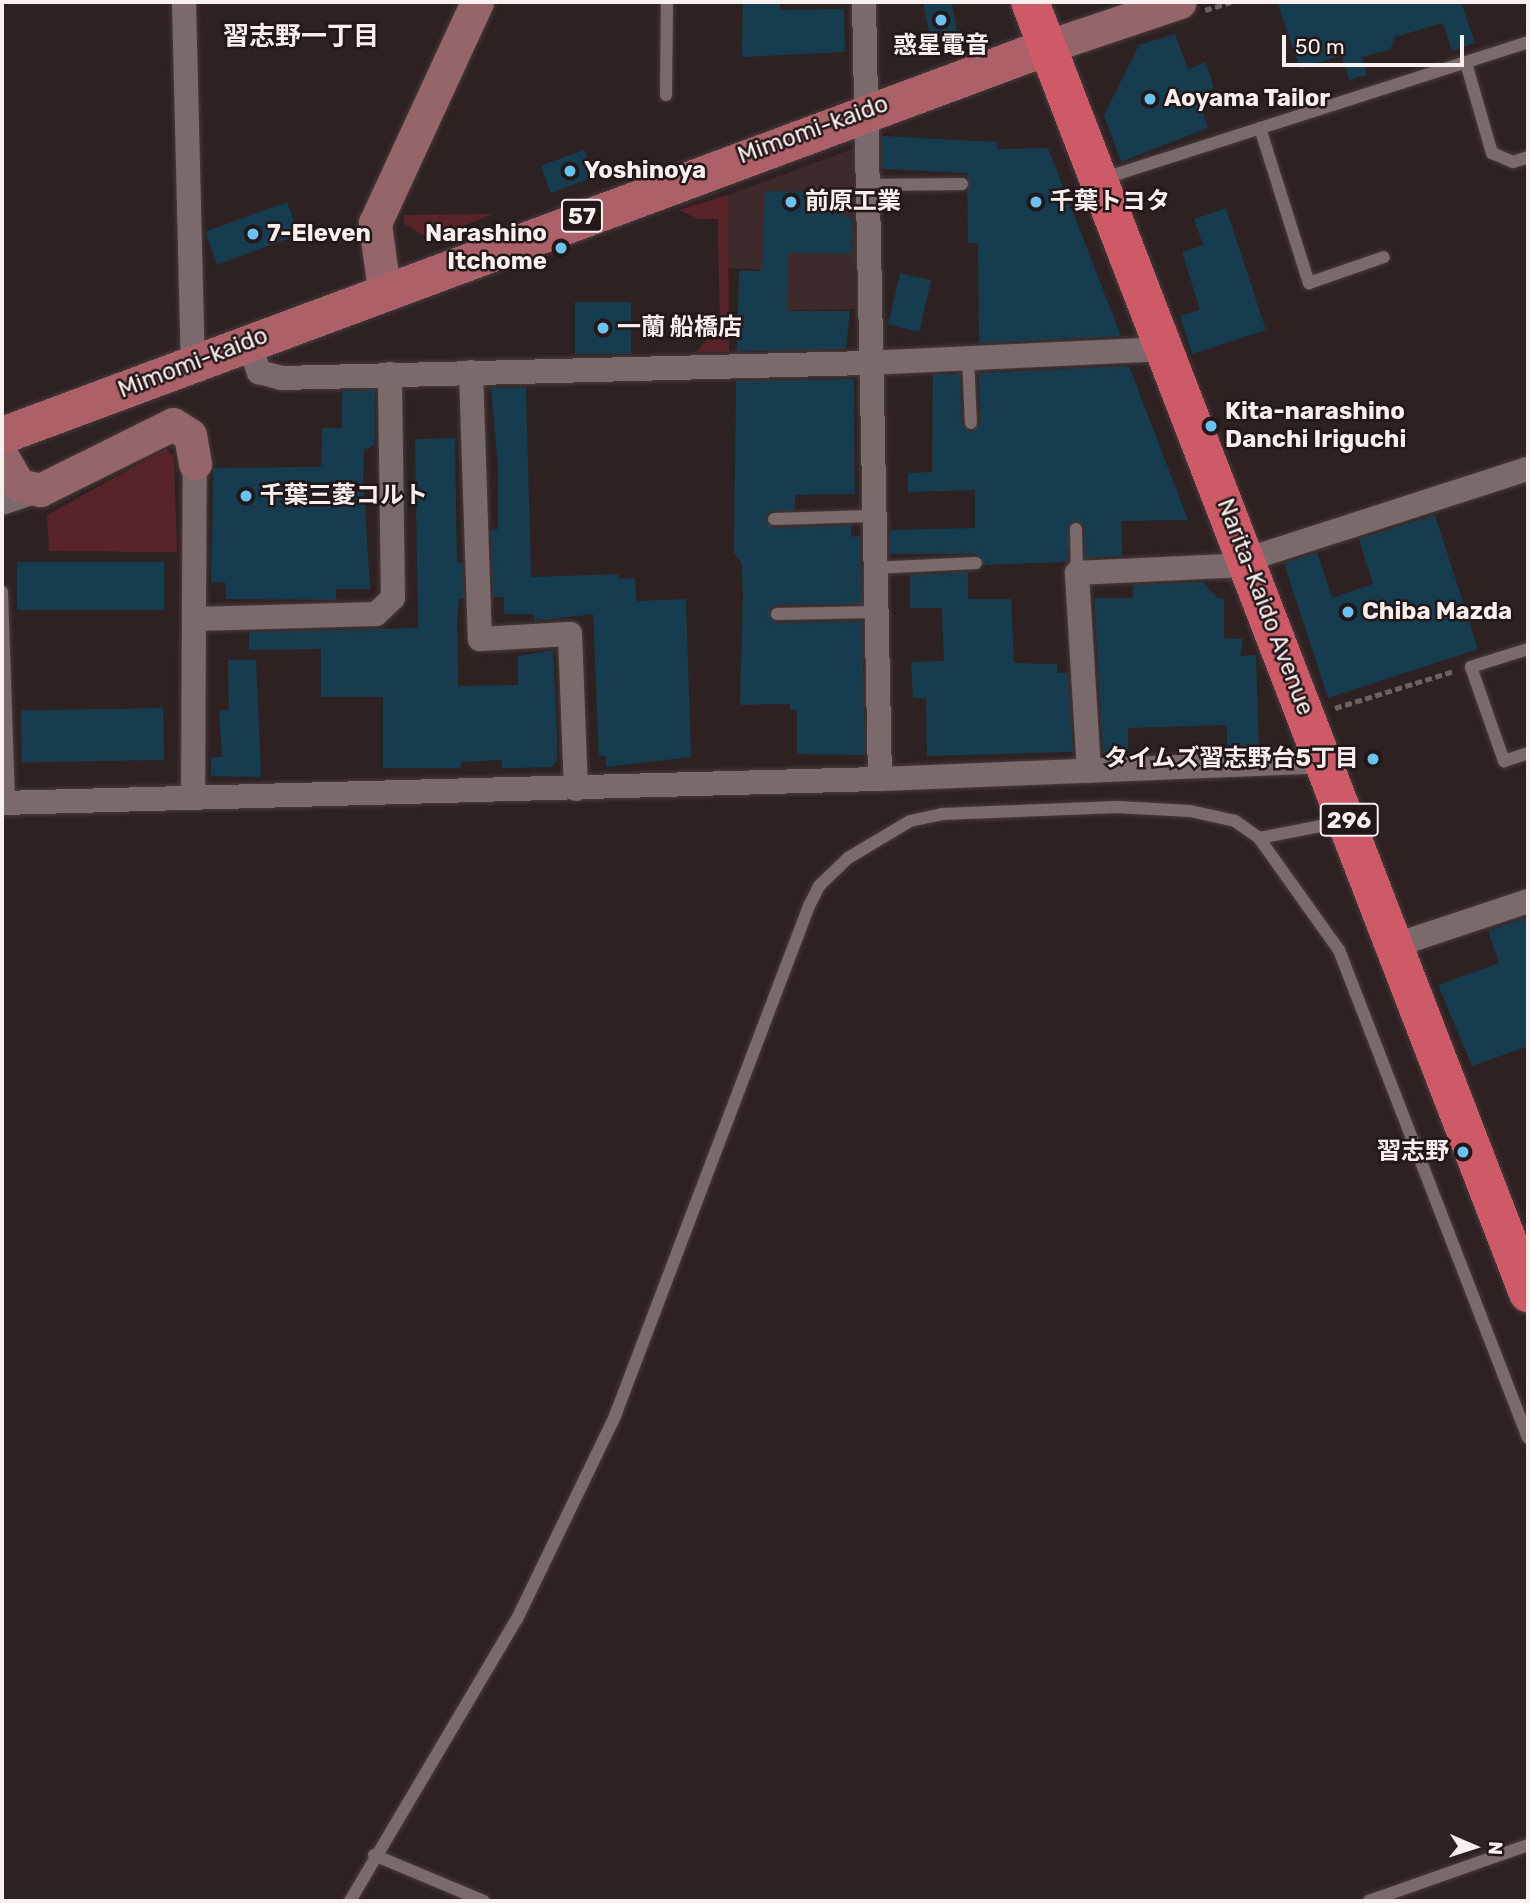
<!DOCTYPE html>
<html>
<head>
<meta charset="utf-8">
<style>
  body { margin:0 }
  #map { position:relative; width:1530px; height:1903px; overflow:hidden; background:#2e2121; font-family:Rubik,"Noto Sans JP",sans-serif }
  div>[style] { position:absolute }
  [style*='--x'] { left:calc(var(--x)*1px); top:calc(var(--y)*1px); width:calc(var(--w)*1px); rotate:calc(var(--a)*1deg) }
  .built>* { inset:0; background:#3e2a2b }
  .green>* { inset:0; background:#582429 }
  .building>* { inset:0; background:#163c4f; transform-origin:0 0 }
  .path>* { height:4.5px; margin-top:-2.25px; transform-origin:0; background:repeating-linear-gradient(90deg,#6d6262 0 7px,transparent 0 10.5px) }
  .roads { filter:drop-shadow(0 0 2px #483c3d) drop-shadow(0 0 2px #483c3d) }
  .lane>* { height:12px; margin:-6px; padding:0 6px; transform-origin:6px; border-radius:6px; background:#7b6a6b }
  .street>* { height:24px; margin:-12px; padding:0 12px; transform-origin:12px; border-radius:12px; background:#7b6a6b }
  .secondary>* { height:33px; margin:-16.5px; padding:0 16.5px; transform-origin:16.5px; border-radius:16.5px; background:#94656a }
  .primary>* { height:37px; margin:-18.5px; padding:0 18.5px; transform-origin:18.5px; border-radius:18.5px; background:#ac6068 }
  .highway>* { height:38px; margin:-19px; padding:0 19px; transform-origin:19px; border-radius:19px; background:#cd5a66 }
  .dots>* { width:19px; height:19px; translate:-50% -50%; box-sizing:border-box; border:4px solid #241718; border-radius:50% }
  span { translate:-50% -50%; white-space:nowrap; text-align:center; line-height:1.15; -webkit-text-stroke:5px #241718; paint-order:stroke }
  .shield-label span { padding:2px 5px; background:#241718; border:2px solid; border-radius:5px; -webkit-text-stroke-width:0 }
  .shield-label { font-size:23px; color:#f8efef; font-weight:700 }
  .poi-label { font-size:24px; color:#f8efef; font-weight:700 }
  .left { translate:0 -50%; text-align:left }
  .right { translate:-100% -50%; text-align:right }
  .street-label { font-size:24px; color:#f8efef }
  .neighbourhood-label { font-size:26px; color:#f8efef; font-weight:700 }
  .frame { position:absolute; inset:0; border:4px solid #f8efef; pointer-events:none }
  .north { position:absolute; left:1439px; top:1812px; width:70px; height:70px; -webkit-text-stroke:5px #241718; paint-order:stroke; rotate:93deg; font-size:19px; font-weight:700; line-height:28px; text-align:center; color:#f8efef }
  .north::after { content:''; display:block; margin:auto; width:24px; height:32px; background:#f8efef; clip-path:polygon(50% 0,100% 100%,50% 72%,0 100%) }
  .scale { position:absolute; left:1282px; top:35px; width:182px; height:32px; box-sizing:border-box; border:4px solid #f8efef; border-top:0; padding-left:9px; font-size:21px; line-height:24px; white-space:nowrap; color:#f8efef; -webkit-text-stroke:5px #241718; paint-order:stroke }
</style>
</head>
<body>
<div id="map">
  <div class="built">
    <i style="clip-path:polygon(853px 149px,855px 309px,759px 311px,760px 269px,728px 268px,728px 195px)"></i>
  </div>
  <div class="green">
    <i style="clip-path:polygon(728px 195px,729px 352px,696px 352px,706px 340px,720px 339px,718px 219px,698px 219px,679px 210px)"></i>
    <i style="clip-path:polygon(493px 214px,430px 239px,404px 224px,404px 215px)"></i>
    <i style="clip-path:polygon(166px 449px,174px 455px,177px 552px,49px 551px,47px 515px)"></i>
  </div>
  <div class="building">
    <i style="clip-path:polygon(743px 2px,780px 2px,780px 10px,844px 9px,845px 52px,742px 57px)"></i>
    <i style="clip-path:polygon(923px 2px,951px 2px,959px 39px,932px 45px)"></i>
    <i style="clip-path:polygon(1277px 2px,1461px 2px,1475px 43px,1452px 51px,1443px 23px,1395px 37px,1390px 50px,1362px 57px,1367px 75px,1349px 80px,1342px 55px,1300px 69px)"></i>
    <i style="clip-path:polygon(1175px 34px,1188px 69px,1206px 62px,1214px 88px,1196px 95px,1208px 128px,1121px 162px,1104px 115px,1139px 45px)"></i>
    <i style="clip-path:polygon(882px 136px,997px 142px,997px 149px,1048px 148px,1121px 336px,979px 343px,978px 243px,968px 243px,967px 173px,882px 169px)"></i>
    <i style="left:584px;top:150px;width:29px;height:46px;rotate:70deg"></i>
    <i style="clip-path:polygon(765px 191px,844px 192px,843px 217px,852px 217px,851px 254px,788px 253px,787px 311px,850px 311px,846px 349px,737px 351px,739px 271px,762px 271px)"></i>
    <i style="left:287px;top:202px;width:35px;height:87px;rotate:70deg"></i>
    <i style="clip-path:polygon(1226px 208px,1266px 330px,1192px 354px,1180px 316px,1200px 310px,1182px 252px,1203px 245px,1194px 219px)"></i>
    <i style="left:900px;top:273px;width:32px;height:53px;rotate:13deg"></i>
    <i style="left:575px;top:302px;width:56px;height:52px"></i>
    <i style="clip-path:polygon(1129px 366px,1188px 520px,1121px 521px,1122px 556px,1085px 558px,1084px 525px,1072px 521px,1067px 562px,984px 565px,976px 554px,890px 554px,890px 530px,975px 528px,975px 490px,908px 492px,908px 473px,932px 472px,933px 375px,960px 374px,962px 424px,971px 432px,980px 423px,979px 373px)"></i>
    <i style="clip-path:polygon(854px 379px,855px 494px,795px 495px,795px 510px,770px 511px,765px 519px,774px 528px,851px 525px,851px 537px,860px 536px,862px 604px,777px 605px,769px 610px,777px 623px,862px 621px,865px 755px,797px 754px,797px 710px,790px 710px,790px 704px,740px 705px,743px 595px,742px 564px,734px 553px,736px 381px)"></i>
    <i style="clip-path:polygon(526px 387px,531px 577px,619px 574px,619px 579px,635px 578px,636px 601px,686px 599px,691px 757px,606px 767px,606px 756px,599px 756px,593px 614px,534px 621px,534px 614px,504px 614px,504px 597px,493px 597px,491px 530px,498px 529px,498px 466px,491px 388px)"></i>
    <i style="clip-path:polygon(375px 390px,375px 445px,364px 450px,363px 473px,370px 589px,336px 589px,336px 600px,226px 599px,225px 582px,211px 583px,213px 468px,321px 467px,322px 428px,342px 428px,342px 391px)"></i>
    <i style="clip-path:polygon(455px 438px,457px 562px,463px 563px,464px 599px,459px 599px,457px 620px,458px 686px,518px 685px,518px 656px,553px 650px,557px 732px,557px 761px,551px 767px,502px 768px,502px 760px,461px 762px,461px 768px,383px 768px,383px 697px,321px 697px,321px 649px,249px 650px,249px 632px,418px 628px,415px 439px)"></i>
    <i style="clip-path:polygon(1435px 515px,1478px 649px,1328px 698px,1284px 563px,1317px 552px,1332px 598px,1373px 584px,1359px 539px)"></i>
    <i style="left:17px;top:562px;width:147px;height:48px"></i>
    <i style="clip-path:polygon(968px 572px,968px 599px,1011px 599px,1014px 663px,1057px 664px,1057px 673px,1068px 673px,1073px 752px,927px 756px,926px 698px,913px 698px,911px 662px,944px 661px,942px 608px,910px 608px,910px 575px)"></i>
    <i style="clip-path:polygon(1203px 582px,1217px 598px,1224px 599px,1224px 638px,1243px 639px,1240px 656px,1256px 655px,1259px 749px,1227px 749px,1227px 725px,1128px 728px,1128px 751px,1103px 752px,1094px 598px,1133px 598px,1133px 585px)"></i>
    <i style="clip-path:polygon(228px 660px,256px 660px,261px 777px,211px 776px,211px 757px,222px 757px,219px 711px,229px 710px)"></i>
    <i style="left:163px;top:708px;width:52px;height:142px;rotate:89deg"></i>
    <i style="clip-path:polygon(1528px 917px,1528px 1046px,1472px 1066px,1438px 985px,1499px 963px,1488px 931px)"></i>
  </div>
  <div class="path">
    <i style="--x:1205;--y:10;--w:27;--a:-17"></i>
    <i style="--x:1335;--y:708;--w:125;--a:-17.3"></i>
  </div>
  <div class="roads">
    <div class="lane">
      <i style="--x:1466;--y:63;--w:94;--a:73.9"></i>
      <i style="--x:1492;--y:153;--w:23;--a:23"></i>
      <i style="--x:1513;--y:162;--w:16;--a:-18"></i>
      <i style="--x:666;--y:95;--w:93;--a:-89.4"></i>
      <i style="--x:1260;--y:128;--w:163;--a:72.5"></i>
      <i style="--x:1309;--y:283;--w:79;--a:-19.1"></i>
      <i style="--x:1102;--y:179;--w:447;--a:-17.8"></i>
      <i style="--x:867;--y:185;--w:95;--a:-0.6"></i>
      <i style="--x:968;--y:358;--w:65;--a:87.4"></i>
      <i style="--x:774;--y:519;--w:97;--a:-1.8"></i>
      <i style="--x:1076;--y:529;--w:44;--a:88.7"></i>
      <i style="--x:872;--y:568;--w:104;--a:-2.8"></i>
      <i style="--x:2;--y:592;--w:211;--a:88.1"></i>
      <i style="--x:777;--y:614;--w:97;--a:-1.2"></i>
      <i style="--x:1528;--y:649;--w:60;--a:162.5"></i>
      <i style="--x:1471;--y:667;--w:100;--a:70.7"></i>
      <i style="--x:1504;--y:761;--w:25;--a:-18"></i>
      <i style="--x:1259;--y:838;--w:84;--a:-11"></i>
      <i style="--x:374;--y:1855;--w:119;--a:22.7"></i>
      <i style="--x:350;--y:1901;--w:328;--a:-59.4"></i>
      <i style="--x:517;--y:1619;--w:225;--a:-64.2"></i>
      <i style="--x:615;--y:1416;--w:546;--a:-69.17"></i>
      <i style="--x:809;--y:906;--w:22;--a:-63"></i>
      <i style="--x:819;--y:886;--w:40;--a:-44"></i>
      <i style="--x:848;--y:858;--w:72;--a:-30.8"></i>
      <i style="--x:910;--y:821;--w:33;--a:-12"></i>
      <i style="--x:942;--y:814;--w:175;--a:-2.3"></i>
      <i style="--x:1117;--y:807;--w:73;--a:3.1"></i>
      <i style="--x:1190;--y:811;--w:46;--a:12.5"></i>
      <i style="--x:1235;--y:821;--w:29;--a:35"></i>
      <i style="--x:1259;--y:838;--w:138;--a:54.5"></i>
      <i style="--x:1339;--y:950;--w:523;--a:68.83"></i>
      <i style="--x:1369;--y:1901;--w:169;--a:-19.4"></i>
    </div>
    <div class="street">
      <i style="--x:184;--y:2;--w:362;--a:88.6"></i>
      <i style="--x:864;--y:2;--w:777;--a:88.82"></i>
      <i style="--x:249;--y:342;--w:32;--a:72"></i>
      <i style="--x:259;--y:372;--w:24;--a:15"></i>
      <i style="--x:282;--y:378;--w:585;--a:-1.47"></i>
      <i style="--x:867;--y:363;--w:298;--a:-2.7"></i>
      <i style="--x:471;--y:372;--w:267;--a:88.1"></i>
      <i style="--x:480;--y:639;--w:90;--a:-3.2"></i>
      <i style="--x:570;--y:634;--w:155;--a:87.8"></i>
      <i style="--x:2;--y:503;--w:40;--a:-18.9"></i>
      <i style="--x:195;--y:619;--w:181;--a:-1.6"></i>
      <i style="--x:376;--y:614;--w:23;--a:-43"></i>
      <i style="--x:393;--y:598;--w:224;--a:-90.8"></i>
      <i style="--x:1089;--y:771;--w:198;--a:-93.5"></i>
      <i style="--x:1077;--y:573;--w:150;--a:-2.7"></i>
      <i style="--x:1227;--y:566;--w:316;--a:-17.9"></i>
      <i style="--x:193;--y:798;--w:334;--a:-89.7"></i>
      <i style="--x:2;--y:803;--w:878;--a:-1.57"></i>
      <i style="--x:880;--y:779;--w:445;--a:-2.3"></i>
      <i style="--x:1396;--y:945;--w:139;--a:-18.4"></i>
    </div>
    <div class="secondary">
      <i style="--x:1046;--y:47;--w:141;--a:-18.6"></i>
      <i style="--x:384;--y:290;--w:68;--a:-97.7"></i>
      <i style="--x:375;--y:223;--w:243;--a:-65.2"></i>
      <i style="--x:2;--y:456;--w:34;--a:60"></i>
      <i style="--x:19;--y:485;--w:22;--a:13"></i>
      <i style="--x:40;--y:490;--w:148;--a:-26.4"></i>
      <i style="--x:173;--y:424;--w:20;--a:33"></i>
      <i style="--x:190;--y:435;--w:29;--a:80"></i>
    </div>
    <div class="primary">
      <i style="--x:2;--y:435;--w:1114;--a:-20.39"></i>
    </div>
    <div class="highway">
      <i style="--x:1030;--y:2;--w:1384;--a:68.91"></i>
    </div>
  </div>
  <div class="dots">
    <i style="left:941px;top:20px;background:#69c3f1"></i>
    <i style="left:1150px;top:99px;background:#69c3f1"></i>
    <i style="left:570px;top:171px;background:#69c3f1"></i>
    <i style="left:791px;top:202px;background:#69c3f1"></i>
    <i style="left:1036px;top:202px;background:#69c3f1"></i>
    <i style="left:253px;top:234px;background:#69c3f1"></i>
    <i style="left:561px;top:248px;background:#69c3f1"></i>
    <i style="left:603px;top:328px;background:#69c3f1"></i>
    <i style="left:1211px;top:426px;background:#69c3f1"></i>
    <i style="left:246px;top:496px;background:#69c3f1"></i>
    <i style="left:1348px;top:612px;background:#69c3f1"></i>
    <i style="left:1373px;top:759px;background:#69c3f1"></i>
    <i style="left:1463px;top:1152px;background:#69c3f1"></i>
  </div>
  <div class="shield-label">
    <span style="left:582px;top:216px">57</span>
    <span style="left:1349px;top:820px">296</span>
  </div>
  <div class="poi-label">
    <span style="left:941px;top:46px">惑星電音</span>
    <span class="left" style="left:1164px;top:99px">Aoyama Tailor</span>
    <span class="left" style="left:584px;top:171px">Yoshinoya</span>
    <span class="left" style="left:805px;top:202px">前原工業</span>
    <span class="left" style="left:1050px;top:202px">千葉トヨタ</span>
    <span class="left" style="left:267px;top:234px">7-Eleven</span>
    <span class="right" style="left:547px;top:248px">Narashino<br>Itchome</span>
    <span class="left" style="left:617px;top:328px">一蘭 船橋店</span>
    <span class="left" style="left:1225px;top:426px">Kita-narashino<br>Danchi Iriguchi</span>
    <span class="left" style="left:260px;top:496px">千葉三菱コルト</span>
    <span class="left" style="left:1362px;top:612px">Chiba Mazda</span>
    <span class="right" style="left:1359px;top:759px">タイムズ習志野台5丁目</span>
    <span class="right" style="left:1449px;top:1152px">習志野</span>
  </div>
  <div class="street-label">
    <span style="left:813px;top:130px;rotate:-20deg">Mimomi-kaido</span>
    <span style="left:193px;top:363px;rotate:-21deg">Mimomi-kaido</span>
    <span style="left:1265px;top:607px;rotate:69deg">Narita-Kaido Avenue</span>
  </div>
  <div class="neighbourhood-label">
    <span style="left:301px;top:37px">習志野一丁目</span>
  </div>
  <div class="frame"></div>
  <div class="north">N</div>
  <div class="scale">50 m</div>
</div>
</body>
</html>
